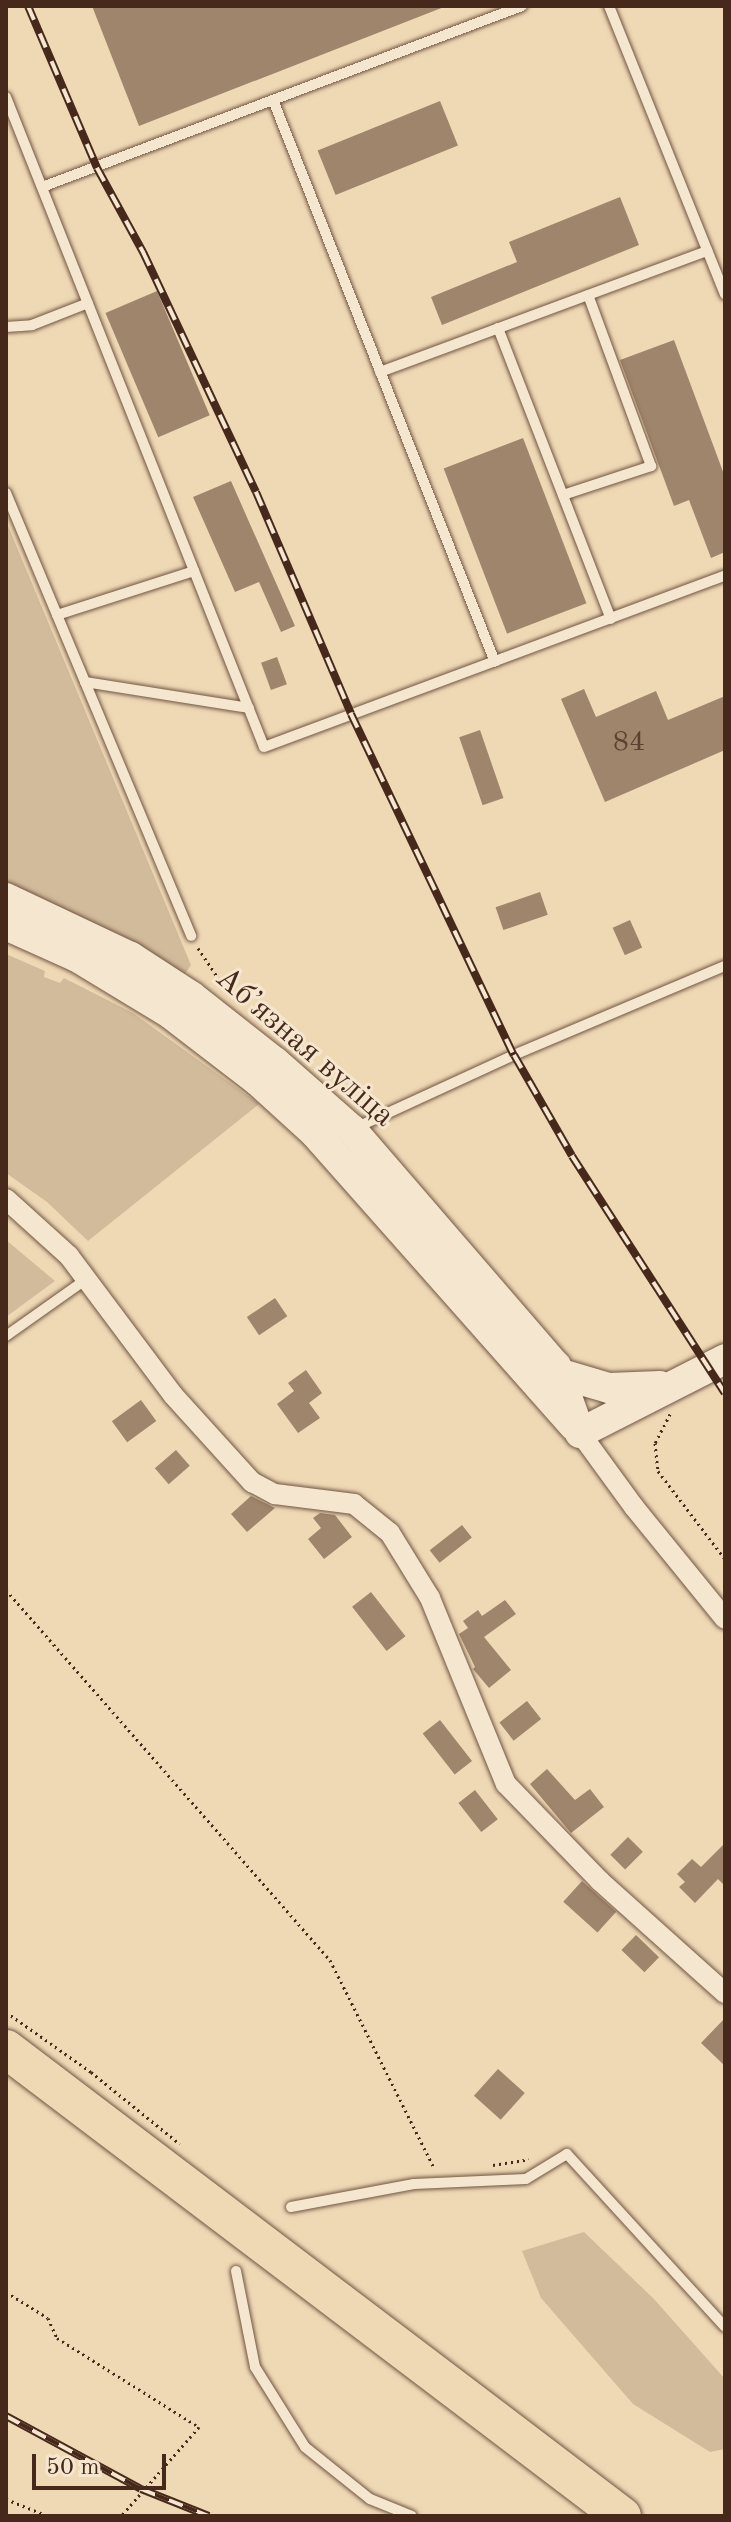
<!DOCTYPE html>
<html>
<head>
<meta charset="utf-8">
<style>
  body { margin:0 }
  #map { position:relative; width:731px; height:2522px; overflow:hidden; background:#efd9b5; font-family:"Old Standard TT",serif }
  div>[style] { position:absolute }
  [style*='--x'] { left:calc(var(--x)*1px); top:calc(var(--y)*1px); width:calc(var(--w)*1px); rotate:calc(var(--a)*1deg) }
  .green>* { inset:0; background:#d2bb9b }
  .building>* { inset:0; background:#9e856b; transform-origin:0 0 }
  .path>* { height:3px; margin-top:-1.5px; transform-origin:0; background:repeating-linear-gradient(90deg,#47291b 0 2px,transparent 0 6px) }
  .roads { filter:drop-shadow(0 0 2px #715542) drop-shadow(0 0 2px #715542) }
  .lane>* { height:10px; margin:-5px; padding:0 5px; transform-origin:5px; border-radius:5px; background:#f5e6cf }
  .street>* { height:20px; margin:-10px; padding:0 10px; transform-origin:10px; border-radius:10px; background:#f5e6cf }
  .secondary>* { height:30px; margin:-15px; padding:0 15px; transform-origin:15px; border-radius:15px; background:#f5e6cf }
  .highway>* { height:38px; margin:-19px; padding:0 19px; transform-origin:19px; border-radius:19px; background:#efd9b5 }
  .rail>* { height:8px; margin-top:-4px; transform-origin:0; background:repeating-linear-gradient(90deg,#f5e6cf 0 15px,#47291b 0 30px); box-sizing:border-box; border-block:2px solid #47291b }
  span { translate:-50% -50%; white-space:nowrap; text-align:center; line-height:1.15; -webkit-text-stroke:6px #f5e6cf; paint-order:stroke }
  .number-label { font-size:28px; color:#5d402f }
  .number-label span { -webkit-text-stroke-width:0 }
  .street-label { font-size:32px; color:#47291b }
  .frame { position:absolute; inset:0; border:8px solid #47291b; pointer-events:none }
  .scale { position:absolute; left:32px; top:2454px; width:134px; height:36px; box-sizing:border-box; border:4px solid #47291b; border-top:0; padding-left:10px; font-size:24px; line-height:28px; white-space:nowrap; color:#47291b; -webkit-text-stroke:6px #f5e6cf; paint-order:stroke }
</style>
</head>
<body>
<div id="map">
  <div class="green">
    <i style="clip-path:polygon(6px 521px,191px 965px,183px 977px,62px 908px,6px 885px)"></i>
    <i style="clip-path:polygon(6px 954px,45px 971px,44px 977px,60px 983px,64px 978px,133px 1013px,259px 1104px,88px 1241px,47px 1202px,6px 1173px)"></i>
    <i style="clip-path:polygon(6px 1240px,55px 1281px,6px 1317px)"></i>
    <i style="clip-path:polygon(584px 2232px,654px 2299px,725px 2379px,725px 2449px,710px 2452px,633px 2404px,541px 2298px,522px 2251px)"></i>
  </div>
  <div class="building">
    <i style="clip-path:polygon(92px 6px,444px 6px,444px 7px,139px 126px)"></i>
    <i style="left:440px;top:101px;width:48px;height:132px;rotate:68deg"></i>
    <i style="clip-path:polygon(620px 197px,639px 245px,442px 325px,431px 297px,517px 262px,509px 242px)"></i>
    <i style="left:157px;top:291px;width:135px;height:56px;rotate:67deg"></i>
    <i style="clip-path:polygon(674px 340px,725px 477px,725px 552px,711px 558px,689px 500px,674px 506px,620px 360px)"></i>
    <i style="left:523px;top:438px;width:177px;height:85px;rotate:69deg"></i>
    <i style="clip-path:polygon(231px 481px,295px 626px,281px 632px,259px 582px,235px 592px,193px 497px)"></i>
    <i style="left:277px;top:657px;width:29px;height:17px;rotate:70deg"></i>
    <i style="clip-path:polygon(584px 689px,596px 717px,656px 691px,668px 720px,725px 696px,725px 750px,605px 802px,561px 699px)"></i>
    <i style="left:480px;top:730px;width:72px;height:22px;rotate:71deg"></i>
    <i style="left:540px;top:892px;width:24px;height:47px;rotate:71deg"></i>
    <i style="left:630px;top:920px;width:30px;height:19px;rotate:66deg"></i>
    <i style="left:275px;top:1298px;width:22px;height:34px;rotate:56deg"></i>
    <i style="clip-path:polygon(306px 1370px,322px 1393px,309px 1403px,320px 1418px,298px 1433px,277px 1404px,294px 1391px,288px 1383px)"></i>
    <i style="left:141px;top:1400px;width:26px;height:36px;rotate:54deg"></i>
    <i style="left:176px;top:1450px;width:21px;height:28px;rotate:49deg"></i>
    <i style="clip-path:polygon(251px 1496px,275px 1508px,247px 1532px,231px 1514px)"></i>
    <i style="clip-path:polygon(320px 1513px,335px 1515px,352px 1537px,324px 1559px,308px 1539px,321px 1528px,313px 1518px)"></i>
    <i style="left:462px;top:1525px;width:16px;height:41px;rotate:52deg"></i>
    <i style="left:371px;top:1592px;width:56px;height:24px;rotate:52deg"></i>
    <i style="clip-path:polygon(505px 1600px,516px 1614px,484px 1637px,511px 1670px,489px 1688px,473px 1669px,475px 1667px,459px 1634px,468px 1628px,463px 1621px,478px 1610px,482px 1616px)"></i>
    <i style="left:527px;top:1701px;width:23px;height:35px;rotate:52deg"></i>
    <i style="left:440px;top:1720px;width:52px;height:22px;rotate:52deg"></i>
    <i style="clip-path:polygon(547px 1769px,575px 1800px,590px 1789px,604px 1807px,571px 1833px,530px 1784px)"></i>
    <i style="left:475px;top:1790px;width:37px;height:21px;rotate:52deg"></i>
    <i style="left:628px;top:1837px;width:21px;height:25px;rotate:45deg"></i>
    <i style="clip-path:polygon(725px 1843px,725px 1886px,718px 1879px,695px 1903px,679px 1887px,685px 1882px,677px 1874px,692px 1859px,701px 1867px)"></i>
    <i style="left:582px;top:1881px;width:46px;height:28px;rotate:42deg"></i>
    <i style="left:636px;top:1935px;width:32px;height:21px;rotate:44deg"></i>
    <i style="clip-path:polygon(725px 2018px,725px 2066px,701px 2043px)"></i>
    <i style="left:498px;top:2069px;width:36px;height:36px;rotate:42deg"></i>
  </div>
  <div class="path">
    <i style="--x:198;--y:948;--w:36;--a:56"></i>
    <i style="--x:670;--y:1414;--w:33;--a:117"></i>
    <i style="--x:655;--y:1443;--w:28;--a:84"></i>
    <i style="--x:658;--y:1471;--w:111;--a:52.7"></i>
    <i style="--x:6;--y:1590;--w:492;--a:48.8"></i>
    <i style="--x:330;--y:1960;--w:233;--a:63.4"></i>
    <i style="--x:6;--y:2012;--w:104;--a:35.2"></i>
    <i style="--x:91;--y:2072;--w:114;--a:39"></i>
    <i style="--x:493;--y:2165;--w:36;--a:-9"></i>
    <i style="--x:6;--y:2292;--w:49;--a:31.8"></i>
    <i style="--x:48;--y:2318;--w:22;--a:66"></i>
    <i style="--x:57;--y:2338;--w:168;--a:32.1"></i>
    <i style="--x:199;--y:2427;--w:118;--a:131.2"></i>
    <i style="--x:6;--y:2499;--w:45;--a:22"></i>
  </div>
  <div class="roads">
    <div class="lane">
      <i style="--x:609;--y:6;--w:311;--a:68.1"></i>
      <i style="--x:6;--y:97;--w:699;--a:68.35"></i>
      <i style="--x:264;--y:747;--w:492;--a:-20.4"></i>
      <i style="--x:273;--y:100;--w:604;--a:68.45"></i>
      <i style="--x:42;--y:187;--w:513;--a:-20.66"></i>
      <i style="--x:6;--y:327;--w:26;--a:-4"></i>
      <i style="--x:32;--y:325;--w:60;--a:-21.4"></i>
      <i style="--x:498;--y:328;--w:312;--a:68.8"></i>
      <i style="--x:380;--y:372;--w:349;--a:-20.3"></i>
      <i style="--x:6;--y:493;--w:480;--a:67.3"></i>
      <i style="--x:563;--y:495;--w:93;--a:-18.2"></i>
      <i style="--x:651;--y:466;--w:182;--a:-110.2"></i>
      <i style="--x:57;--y:615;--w:144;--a:-17.8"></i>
      <i style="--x:85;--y:682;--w:166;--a:9"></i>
      <i style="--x:353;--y:1129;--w:177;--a:-24.7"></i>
      <i style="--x:514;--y:1055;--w:229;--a:-22.9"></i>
      <i style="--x:6;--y:1336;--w:100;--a:-35.3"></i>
      <i style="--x:291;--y:2207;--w:125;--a:-10.6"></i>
      <i style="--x:414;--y:2184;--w:112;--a:-2.6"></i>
      <i style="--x:526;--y:2179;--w:48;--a:-31.4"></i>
      <i style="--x:567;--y:2154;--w:234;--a:47.6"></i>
      <i style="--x:236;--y:2271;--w:98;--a:78.8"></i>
      <i style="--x:255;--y:2367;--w:94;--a:58"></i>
      <i style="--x:305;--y:2447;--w:83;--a:38.7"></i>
      <i style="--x:370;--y:2499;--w:45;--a:22"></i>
    </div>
    <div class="street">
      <i style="--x:6;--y:1199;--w:85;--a:42.1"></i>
      <i style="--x:69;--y:1256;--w:174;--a:53.2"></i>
      <i style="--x:173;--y:1395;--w:118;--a:47.8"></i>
      <i style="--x:252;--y:1482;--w:26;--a:28"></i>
      <i style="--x:275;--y:1494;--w:80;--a:7.2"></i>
      <i style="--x:354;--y:1504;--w:46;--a:38.9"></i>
      <i style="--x:390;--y:1533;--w:76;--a:58.4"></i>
      <i style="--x:430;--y:1598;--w:201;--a:67.8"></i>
      <i style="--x:506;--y:1784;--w:135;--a:45.9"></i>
      <i style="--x:600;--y:1881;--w:168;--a:41.9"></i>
      <i style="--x:580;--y:1433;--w:92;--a:53.9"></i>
      <i style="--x:634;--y:1507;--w:144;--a:50.9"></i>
    </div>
    <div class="secondary">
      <i style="--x:6;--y:898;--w:138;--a:25.3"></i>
      <i style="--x:131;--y:957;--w:72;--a:33"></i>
      <i style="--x:191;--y:996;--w:107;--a:38.2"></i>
      <i style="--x:275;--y:1062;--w:103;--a:41.4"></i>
      <i style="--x:352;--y:1130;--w:312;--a:49.2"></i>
      <i style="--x:556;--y:1366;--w:71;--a:70.3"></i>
      <i style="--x:6;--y:925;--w:78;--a:24.3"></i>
      <i style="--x:77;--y:957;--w:110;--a:31.2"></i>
      <i style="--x:171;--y:1014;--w:110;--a:37.6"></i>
      <i style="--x:258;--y:1081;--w:77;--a:42.4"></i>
      <i style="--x:315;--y:1133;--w:391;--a:48.5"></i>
      <i style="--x:561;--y:1374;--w:50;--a:16.3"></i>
      <i style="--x:609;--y:1388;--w:51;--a:-2.2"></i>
      <i style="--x:580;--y:1433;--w:163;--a:-27"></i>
    </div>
    <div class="highway">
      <i style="--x:6;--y:2049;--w:773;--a:37.17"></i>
    </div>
  </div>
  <div class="rail">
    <i style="--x:28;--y:6;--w:176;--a:66.9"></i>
    <i style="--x:97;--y:168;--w:96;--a:61.3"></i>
    <i style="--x:143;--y:252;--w:265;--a:64.8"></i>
    <i style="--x:256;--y:492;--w:241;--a:66.8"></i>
    <i style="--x:351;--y:714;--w:378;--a:64.5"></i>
    <i style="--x:514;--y:1055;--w:116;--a:60.1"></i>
    <i style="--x:572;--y:1156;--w:282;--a:57.2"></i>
    <i style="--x:6;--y:2416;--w:153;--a:28.4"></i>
    <i style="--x:141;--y:2489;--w:73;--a:21.7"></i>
  </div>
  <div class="number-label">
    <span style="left:629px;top:743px">84</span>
  </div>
  <div class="street-label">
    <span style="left:304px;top:1048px;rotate:41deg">Абʼязная вуліца</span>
  </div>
  <div class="frame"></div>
  <div class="scale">50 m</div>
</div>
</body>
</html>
